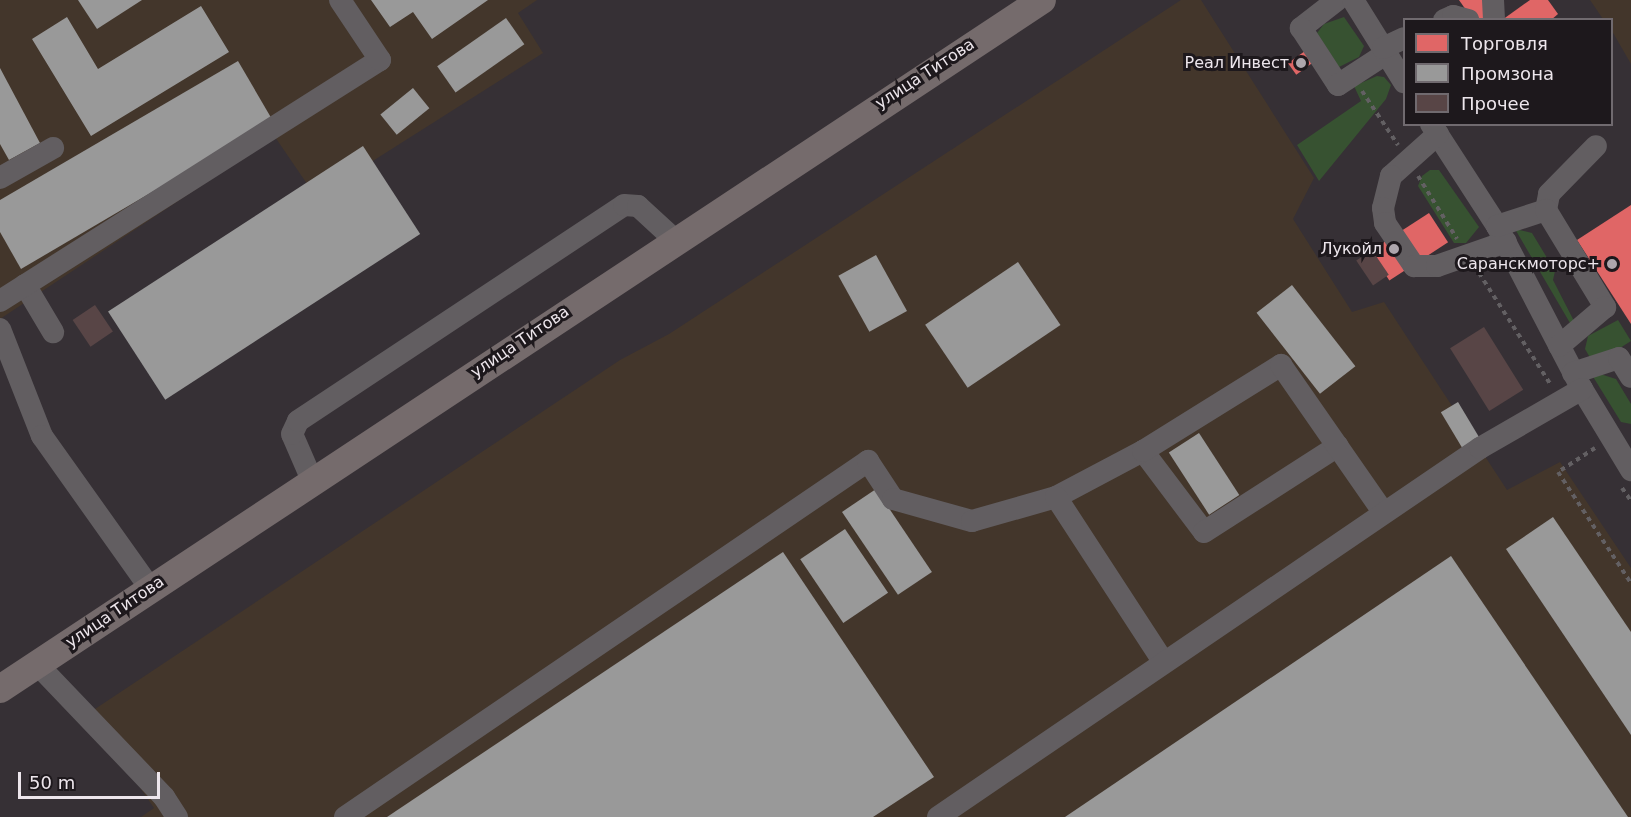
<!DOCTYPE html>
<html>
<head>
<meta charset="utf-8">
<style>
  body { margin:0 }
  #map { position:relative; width:1631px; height:817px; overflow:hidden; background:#363035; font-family:"DejaVu Sans",sans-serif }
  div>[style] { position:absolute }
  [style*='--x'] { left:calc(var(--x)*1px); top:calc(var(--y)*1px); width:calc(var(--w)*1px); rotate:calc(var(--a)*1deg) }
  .industrial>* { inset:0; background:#43362b }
  .green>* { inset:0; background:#375231 }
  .shops>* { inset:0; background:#e06666; transform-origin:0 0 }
  .industry>* { inset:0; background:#999; transform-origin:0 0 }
  .building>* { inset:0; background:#584546; transform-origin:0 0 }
  .path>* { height:4px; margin-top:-2px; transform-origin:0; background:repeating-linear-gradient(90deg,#636063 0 4.5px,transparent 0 9px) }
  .minor>* { height:22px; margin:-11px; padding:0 11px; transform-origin:11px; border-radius:11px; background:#625e61 }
  .major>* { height:28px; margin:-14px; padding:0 14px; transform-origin:14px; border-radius:14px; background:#756b6c }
  .dots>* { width:16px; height:16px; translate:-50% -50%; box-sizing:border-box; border:3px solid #1d181c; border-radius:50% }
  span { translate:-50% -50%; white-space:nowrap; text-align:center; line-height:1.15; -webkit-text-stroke:6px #1d181c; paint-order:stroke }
  .poi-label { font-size:16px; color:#ede6ec }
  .right { translate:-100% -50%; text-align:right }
  .street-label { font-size:16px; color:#ede6ec }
  .legend { position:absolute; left:1403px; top:18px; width:210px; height:108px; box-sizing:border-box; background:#1d181c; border:2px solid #706a6f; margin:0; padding:8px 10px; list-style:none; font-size:18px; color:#ede6ec }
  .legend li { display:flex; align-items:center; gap:12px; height:30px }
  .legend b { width:30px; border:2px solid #706a6f }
  .scale { position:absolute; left:18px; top:772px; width:142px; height:27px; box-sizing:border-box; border:3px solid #ede6ec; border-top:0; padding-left:8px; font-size:18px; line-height:21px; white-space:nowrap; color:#ede6ec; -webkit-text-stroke:4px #1d181c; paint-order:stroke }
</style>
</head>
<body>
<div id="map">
  <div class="industrial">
    <i style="clip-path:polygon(0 0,537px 0,518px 13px,543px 53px,316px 197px,275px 137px,0 319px)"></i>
    <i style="clip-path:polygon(1181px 0,1201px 0,1314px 178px,1293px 219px,1352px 312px,1384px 302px,1507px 490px,1560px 462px,1631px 568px,1631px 817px,141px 817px,154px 808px,89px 713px,620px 360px,669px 334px)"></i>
    <i style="clip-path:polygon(1590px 0,1631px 0,1631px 64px,1612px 31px,1612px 20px,1603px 19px)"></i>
  </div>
  <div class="green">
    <i style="clip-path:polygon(1344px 17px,1364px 46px,1359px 57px,1339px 67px,1317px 33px,1324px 24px)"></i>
    <i style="clip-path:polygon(1377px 76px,1384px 77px,1391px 85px,1386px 99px,1319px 181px,1297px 145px,1361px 101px,1354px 86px)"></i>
    <i style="clip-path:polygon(1430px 170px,1439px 170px,1479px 227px,1466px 243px,1454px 243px,1418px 186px,1422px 176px)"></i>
    <i style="clip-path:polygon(1515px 229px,1532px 233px,1555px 271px,1553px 280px,1574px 321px,1570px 323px)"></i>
    <i style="clip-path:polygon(1618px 320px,1631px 341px,1598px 362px,1592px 361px,1585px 349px,1588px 336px)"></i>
    <i style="clip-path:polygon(1597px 373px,1616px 379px,1631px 404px,1631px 424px,1621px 422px,1592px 375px)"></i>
  </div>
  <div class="shops">
    <i style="clip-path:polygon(1459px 0,1486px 0,1499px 20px,1473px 20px)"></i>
    <i style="clip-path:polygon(1530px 0,1548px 0,1558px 14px,1551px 20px,1502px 20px)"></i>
    <i style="left:1305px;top:51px;width:14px;height:21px;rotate:54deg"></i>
    <i style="clip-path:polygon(1631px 205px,1631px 324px,1577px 240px)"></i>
    <i style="left:1429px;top:213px;width:35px;height:70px;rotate:57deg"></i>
  </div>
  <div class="industry">
    <i style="clip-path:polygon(78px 0,142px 0,97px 29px)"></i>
    <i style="clip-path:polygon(371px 0,488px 0,432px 39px,413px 12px,390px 27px)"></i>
    <i style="clip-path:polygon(201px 6px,229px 52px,91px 136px,32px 39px,67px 17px,98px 69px)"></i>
    <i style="left:506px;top:18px;width:32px;height:84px;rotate:55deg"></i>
    <i style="clip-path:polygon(238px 61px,273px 121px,21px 269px,0 232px,0 200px)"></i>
    <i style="clip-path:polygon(0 68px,40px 143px,9px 160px,0 144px)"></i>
    <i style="left:413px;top:88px;width:26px;height:42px;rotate:51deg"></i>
    <i style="left:363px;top:146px;width:105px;height:304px;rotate:57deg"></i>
    <i style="left:876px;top:255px;width:64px;height:43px;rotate:61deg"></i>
    <i style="left:1018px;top:262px;width:76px;height:112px;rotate:56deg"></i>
    <i style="left:1292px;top:285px;width:103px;height:45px;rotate:52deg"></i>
    <i style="left:1458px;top:402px;width:41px;height:20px;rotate:59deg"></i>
    <i style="left:1199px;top:433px;width:74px;height:36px;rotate:57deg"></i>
    <i style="left:876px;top:489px;width:100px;height:41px;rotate:56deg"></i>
    <i style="clip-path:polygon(1553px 517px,1631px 632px,1631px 735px,1506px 549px)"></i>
    <i style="left:845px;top:529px;width:77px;height:54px;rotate:56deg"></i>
    <i style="clip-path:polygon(783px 552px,934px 777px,873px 817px,387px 817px)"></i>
    <i style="clip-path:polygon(1451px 556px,1628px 817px,1065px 817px)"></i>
  </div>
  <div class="building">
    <i style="left:1372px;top:250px;width:30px;height:19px;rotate:56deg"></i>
    <i style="left:95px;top:305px;width:32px;height:27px;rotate:56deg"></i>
    <i style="left:1484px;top:327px;width:74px;height:40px;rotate:58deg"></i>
  </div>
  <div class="path">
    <i style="--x:1362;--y:91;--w:65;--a:56.3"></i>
    <i style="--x:1418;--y:176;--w:74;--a:58.2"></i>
    <i style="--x:1479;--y:273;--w:133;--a:57.3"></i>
    <i style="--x:1595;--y:448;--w:44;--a:147"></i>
    <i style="--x:1558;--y:472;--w:133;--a:56.7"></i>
    <i style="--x:1622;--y:488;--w:16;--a:55"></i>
  </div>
  <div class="minor">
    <i style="--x:1337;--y:0;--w:46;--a:142.1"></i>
    <i style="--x:1301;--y:28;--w:68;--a:57"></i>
    <i style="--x:1338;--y:85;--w:59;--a:-33.1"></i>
    <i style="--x:1353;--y:0;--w:97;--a:58.1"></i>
    <i style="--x:1493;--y:0;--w:20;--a:87"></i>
    <i style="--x:1444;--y:20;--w:10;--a:-24"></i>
    <i style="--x:1453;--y:16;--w:16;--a:15"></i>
    <i style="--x:1383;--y:48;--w:23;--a:-25"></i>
    <i style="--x:1431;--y:124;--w:121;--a:57.1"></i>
    <i style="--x:1497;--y:226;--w:184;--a:62.5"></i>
    <i style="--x:1582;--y:389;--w:95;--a:58.8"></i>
    <i style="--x:1438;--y:134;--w:63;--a:138.2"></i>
    <i style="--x:1391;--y:176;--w:33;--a:104"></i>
    <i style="--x:1383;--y:208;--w:15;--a:82"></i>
    <i style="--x:1385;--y:223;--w:52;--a:56"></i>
    <i style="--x:1414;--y:266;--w:23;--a:0"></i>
    <i style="--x:1437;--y:266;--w:73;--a:-19.2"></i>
    <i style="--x:0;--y:178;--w:61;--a:-29.5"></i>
    <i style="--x:1546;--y:210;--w:16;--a:-79"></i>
    <i style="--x:1549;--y:194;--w:67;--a:-45.6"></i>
    <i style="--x:1497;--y:226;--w:52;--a:-18.1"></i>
    <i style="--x:1546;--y:210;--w:114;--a:58.7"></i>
    <i style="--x:1605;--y:307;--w:60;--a:139.7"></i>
    <i style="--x:25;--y:285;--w:55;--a:59.2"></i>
    <i style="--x:0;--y:301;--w:450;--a:-32.4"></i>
    <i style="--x:380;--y:60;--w:72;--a:-123.7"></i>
    <i style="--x:0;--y:329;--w:115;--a:68.6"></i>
    <i style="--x:42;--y:436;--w:186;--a:54.6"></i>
    <i style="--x:1573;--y:373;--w:48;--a:-18.1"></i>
    <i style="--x:1619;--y:358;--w:22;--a:58"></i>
    <i style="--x:1143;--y:451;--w:101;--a:53"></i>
    <i style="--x:1204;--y:532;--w:159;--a:-32.7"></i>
    <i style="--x:312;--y:480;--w:50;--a:-113.5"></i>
    <i style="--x:292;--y:434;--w:14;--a:-65"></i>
    <i style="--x:298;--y:421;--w:391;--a:-33.5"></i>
    <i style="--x:624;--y:205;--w:14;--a:4"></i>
    <i style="--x:638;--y:206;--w:50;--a:42.6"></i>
    <i style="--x:1056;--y:497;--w:98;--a:-27.9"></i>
    <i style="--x:1143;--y:451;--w:163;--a:-31.9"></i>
    <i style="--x:1281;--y:365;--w:180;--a:55.2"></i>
    <i style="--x:37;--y:664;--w:184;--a:46.3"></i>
    <i style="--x:164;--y:797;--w:24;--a:57"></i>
    <i style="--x:345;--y:817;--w:633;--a:-34.24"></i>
    <i style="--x:868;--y:461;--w:45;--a:56.7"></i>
    <i style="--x:893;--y:499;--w:82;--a:15.6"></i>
    <i style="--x:972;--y:521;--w:87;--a:-15.9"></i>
    <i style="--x:1056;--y:497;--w:196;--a:56.9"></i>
    <i style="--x:938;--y:817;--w:656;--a:-34.25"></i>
    <i style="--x:1480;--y:448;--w:118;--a:-30"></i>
  </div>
  <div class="major">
    <i style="--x:0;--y:689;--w:1249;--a:-33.47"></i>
  </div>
  <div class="dots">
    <i style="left:1301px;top:63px;background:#ada6ac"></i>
    <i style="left:1394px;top:249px;background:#ada6ac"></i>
    <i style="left:1612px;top:264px;background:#ada6ac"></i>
  </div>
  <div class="poi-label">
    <span class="right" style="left:1289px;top:63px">Реал Инвест</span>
    <span class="right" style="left:1382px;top:249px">Лукойл</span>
    <span class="right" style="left:1600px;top:264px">Саранскмоторс+</span>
  </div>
  <div class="street-label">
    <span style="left:925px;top:74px;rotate:-33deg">улица Титова</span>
    <span style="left:520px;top:342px;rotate:-34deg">улица Титова</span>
    <span style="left:115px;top:612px;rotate:-34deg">улица Титова</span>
  </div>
  <ul class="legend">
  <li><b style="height:16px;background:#e06666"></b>Торговля</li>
  <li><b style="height:16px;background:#999"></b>Промзона</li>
  <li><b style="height:16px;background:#584546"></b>Прочее</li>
  </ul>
  <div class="scale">50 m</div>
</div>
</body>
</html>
